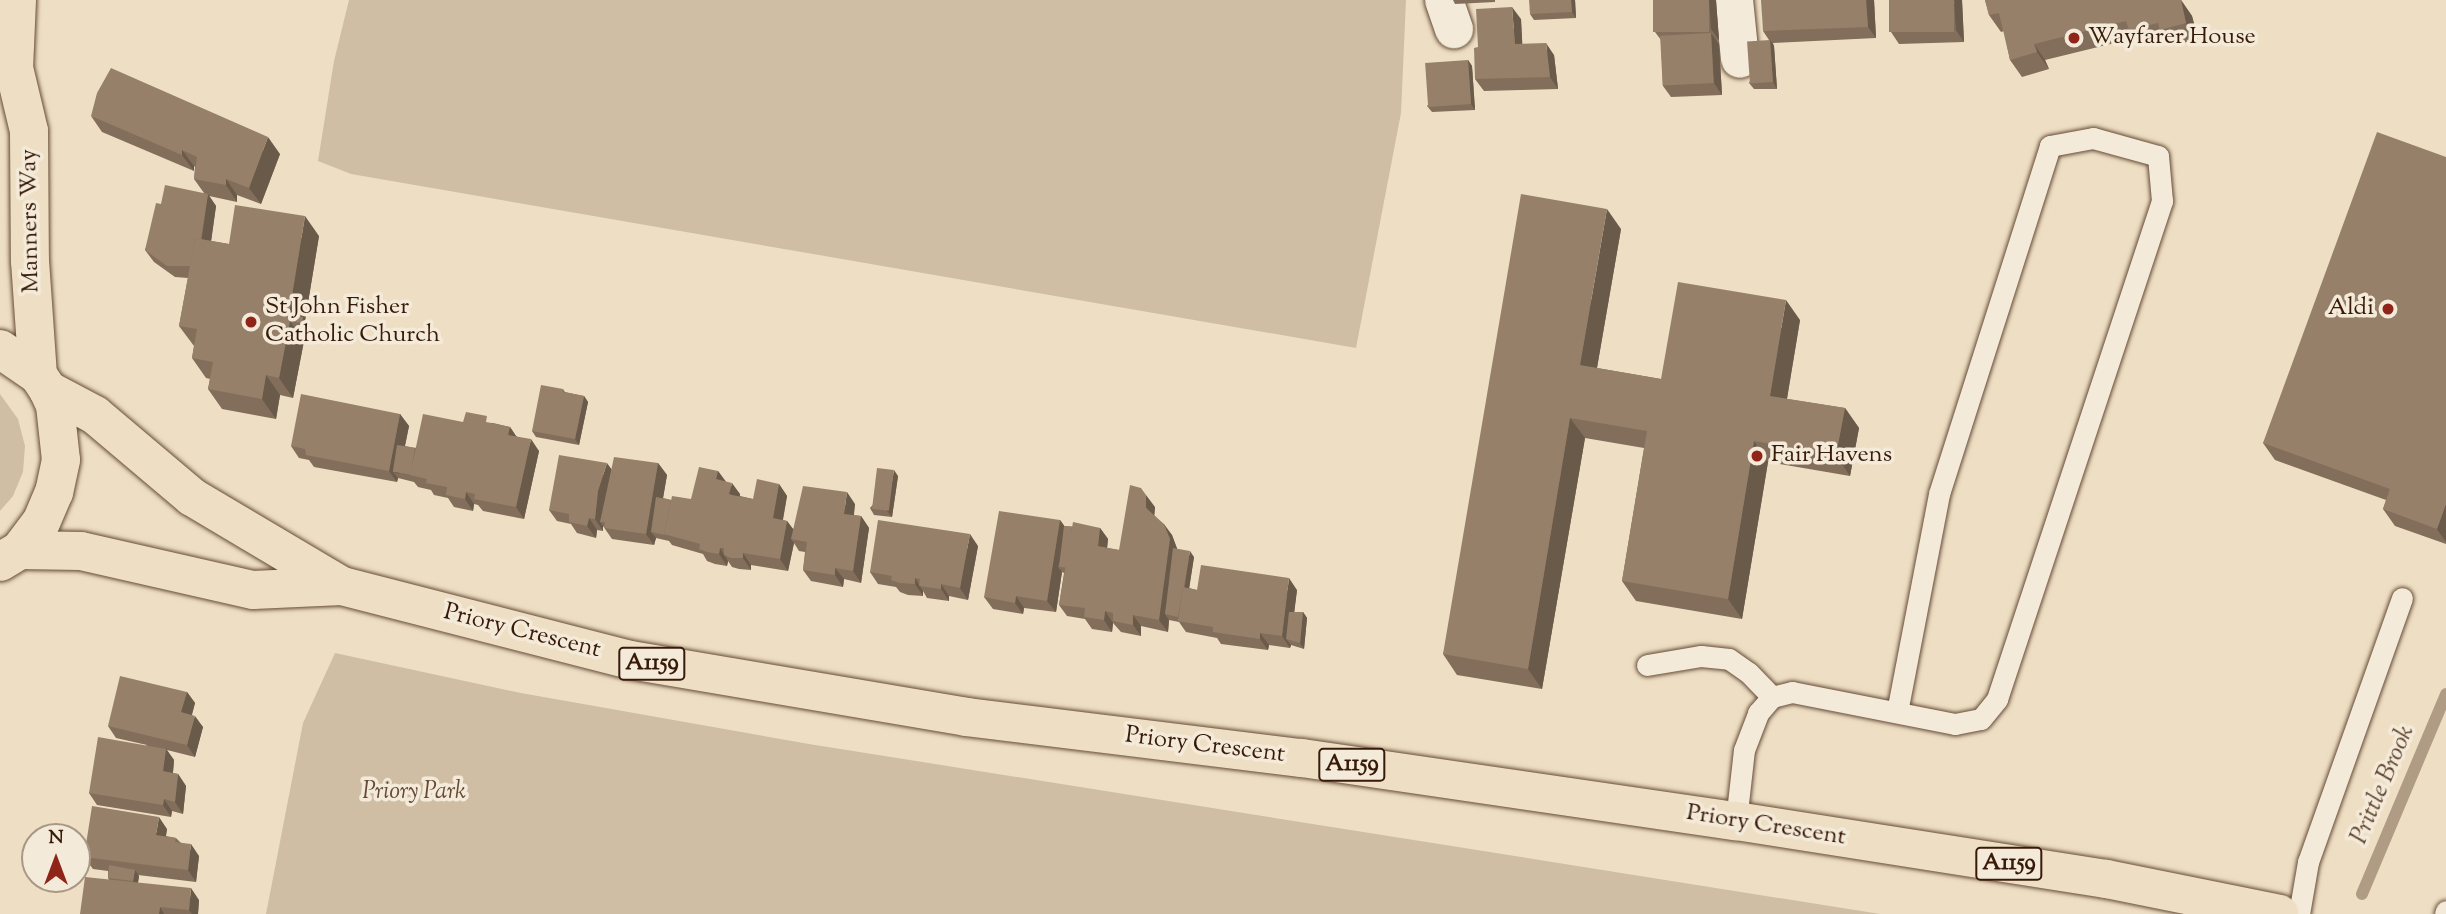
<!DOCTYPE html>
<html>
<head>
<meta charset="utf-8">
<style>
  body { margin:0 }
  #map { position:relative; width:2446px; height:914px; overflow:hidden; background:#eedfc4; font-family:"Sorts Mill Goudy",serif }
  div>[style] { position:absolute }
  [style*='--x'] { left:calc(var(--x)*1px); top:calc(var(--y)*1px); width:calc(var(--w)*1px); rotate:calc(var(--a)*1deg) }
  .green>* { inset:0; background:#cfbea4 }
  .stream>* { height:12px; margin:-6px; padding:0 6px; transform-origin:6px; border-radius:6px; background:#b09c84 }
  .roads { filter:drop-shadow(0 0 2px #664b37) drop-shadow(0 0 2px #664b37) }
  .service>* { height:21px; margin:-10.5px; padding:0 10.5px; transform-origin:10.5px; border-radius:10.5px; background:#f4ead9 }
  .minor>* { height:38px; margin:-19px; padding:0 19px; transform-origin:19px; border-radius:19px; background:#f4ead9 }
  .primary>* { height:38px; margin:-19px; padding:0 19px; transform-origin:19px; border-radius:19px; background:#eedfc4 }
  .trunk>* { height:38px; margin:-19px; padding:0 19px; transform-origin:19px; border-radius:19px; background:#eedfc4 }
  .wall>* { inset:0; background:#826e5b }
  .shaded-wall>* { inset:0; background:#6a5a4a }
  .building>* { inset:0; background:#97806a; transform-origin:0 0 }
  .dots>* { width:19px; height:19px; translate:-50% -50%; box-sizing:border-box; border:4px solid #f4ead9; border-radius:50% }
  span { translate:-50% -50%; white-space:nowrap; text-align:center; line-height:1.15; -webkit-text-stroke:7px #f4ead9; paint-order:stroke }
  .shield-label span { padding:2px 5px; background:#f4ead9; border:2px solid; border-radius:5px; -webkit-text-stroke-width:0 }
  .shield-label { font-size:23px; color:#381a08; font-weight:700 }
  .poi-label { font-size:24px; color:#381a08 }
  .left { translate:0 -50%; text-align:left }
  .right { translate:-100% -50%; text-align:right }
  .street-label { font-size:24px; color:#381a08 }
  .park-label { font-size:24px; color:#654b37; font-style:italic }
  .water-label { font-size:26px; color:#624833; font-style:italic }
  .north { position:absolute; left:21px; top:823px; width:70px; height:70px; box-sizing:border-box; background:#f4ead9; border:2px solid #a99785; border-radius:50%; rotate:0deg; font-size:19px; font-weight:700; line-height:28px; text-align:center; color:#381a08 }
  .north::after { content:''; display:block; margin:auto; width:24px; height:32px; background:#8f2418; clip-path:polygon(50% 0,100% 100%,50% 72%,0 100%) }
</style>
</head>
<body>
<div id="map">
  <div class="green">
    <i style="clip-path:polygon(349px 0,1406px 0,1401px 113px,1356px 348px,351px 174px,318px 161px,334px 61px)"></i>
    <i style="clip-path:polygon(0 394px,18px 419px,25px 446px,23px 472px,13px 496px,0 511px)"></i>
    <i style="clip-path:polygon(335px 653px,521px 693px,809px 744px,1880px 914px,266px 914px,303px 723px)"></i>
  </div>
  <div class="stream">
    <i style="--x:2362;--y:894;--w:217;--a:-67.2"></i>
  </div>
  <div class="roads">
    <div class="service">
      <i style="--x:1647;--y:665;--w:55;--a:-9.5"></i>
      <i style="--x:1701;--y:656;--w:28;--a:6"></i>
      <i style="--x:1729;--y:659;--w:24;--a:35"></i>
      <i style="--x:1749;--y:673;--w:33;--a:46"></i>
      <i style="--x:1736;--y:821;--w:71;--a:-83.6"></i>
      <i style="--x:1744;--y:750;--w:40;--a:-69"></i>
      <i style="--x:1758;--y:713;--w:21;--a:-49"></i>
      <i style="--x:1772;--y:697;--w:21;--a:-14"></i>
      <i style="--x:1792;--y:692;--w:166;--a:11.1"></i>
      <i style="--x:1955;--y:724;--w:26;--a:-11"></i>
      <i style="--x:1981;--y:719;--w:26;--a:-51"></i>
      <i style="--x:1997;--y:699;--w:525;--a:-71.67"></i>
      <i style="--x:2162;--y:201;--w:45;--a:-95.1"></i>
      <i style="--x:2158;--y:156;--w:67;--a:-164.5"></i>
      <i style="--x:2093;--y:138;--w:44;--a:169.5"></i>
      <i style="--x:2050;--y:146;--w:365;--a:107.7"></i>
      <i style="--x:1939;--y:494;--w:222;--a:100.9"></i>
      <i style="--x:2299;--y:914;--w:53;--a:-80.2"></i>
      <i style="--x:2308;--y:862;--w:280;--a:-70.4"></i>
      <i style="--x:2445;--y:914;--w:3;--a:-72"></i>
    </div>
    <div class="minor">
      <i style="--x:1444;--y:0;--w:31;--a:71"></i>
      <i style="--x:1734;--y:0;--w:59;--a:84.2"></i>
    </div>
    <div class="primary">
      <i style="--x:17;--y:0;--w:68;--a:92.5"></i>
      <i style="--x:14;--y:68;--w:65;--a:76.6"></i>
      <i style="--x:29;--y:131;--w:130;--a:89.6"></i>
      <i style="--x:30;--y:261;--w:114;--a:86"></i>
      <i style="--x:48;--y:390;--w:53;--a:28"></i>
      <i style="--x:95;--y:415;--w:127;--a:40.2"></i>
      <i style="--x:192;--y:497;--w:174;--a:30.7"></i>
      <i style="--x:342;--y:586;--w:297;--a:14.4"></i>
      <i style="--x:630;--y:660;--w:341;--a:9.6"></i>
      <i style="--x:966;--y:717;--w:338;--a:7"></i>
      <i style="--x:1302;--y:758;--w:439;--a:8.3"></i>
      <i style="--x:1736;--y:821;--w:375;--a:8.9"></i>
      <i style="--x:2106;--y:879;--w:177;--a:11.4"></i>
      <i style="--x:20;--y:550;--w:61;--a:0.9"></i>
      <i style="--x:81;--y:551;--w:176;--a:12.8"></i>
      <i style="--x:253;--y:590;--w:89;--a:-2.6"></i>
    </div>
    <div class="trunk">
      <i style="--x:0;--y:349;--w:46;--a:34.4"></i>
      <i style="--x:38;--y:375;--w:18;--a:56"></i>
      <i style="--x:48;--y:390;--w:17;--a:65"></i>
      <i style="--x:55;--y:405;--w:55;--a:83.8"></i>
      <i style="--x:61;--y:460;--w:33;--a:102"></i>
      <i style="--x:54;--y:492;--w:33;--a:113"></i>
      <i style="--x:41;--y:522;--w:35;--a:127"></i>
      <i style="--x:20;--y:550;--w:23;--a:149"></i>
    </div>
  </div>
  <div class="wall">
    <i style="clip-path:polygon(1453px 0,1495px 0,1495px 2px,1455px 4px)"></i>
    <i style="clip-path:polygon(1575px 0,1576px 18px,1534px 20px,1530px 14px)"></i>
    <i style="clip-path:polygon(1653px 0,1716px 0,1719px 40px,1717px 41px,1719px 44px,1722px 95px,1671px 97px,1663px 86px,1661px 40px,1655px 32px)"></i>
    <i style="clip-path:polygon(1874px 0,1876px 38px,1773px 43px,1774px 46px,1777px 89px,1754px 89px,1749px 83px,1769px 40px,1763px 31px)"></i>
    <i style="clip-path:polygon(1962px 0,1964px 42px,1899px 44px,1891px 32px)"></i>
    <i style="clip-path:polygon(1985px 0,2181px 0,2192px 16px,2198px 39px,2172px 46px,2168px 40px,2140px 46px,2135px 38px,2045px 60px,2049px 69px,2022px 77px,2010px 60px,2004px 31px,2001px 32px,1989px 15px)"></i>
    <i style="clip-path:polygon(1521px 19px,1522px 44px,1554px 55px,1558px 89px,1484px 91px,1475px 79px)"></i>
    <i style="clip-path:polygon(1468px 60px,1472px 66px,1475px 110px,1432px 112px,1427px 106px)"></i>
    <i style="clip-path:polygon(91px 116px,280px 154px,261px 204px,237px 195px,237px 202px,209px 196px,216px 206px,211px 241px,229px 244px,319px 236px,305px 321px,317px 337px,316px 343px,304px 341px,293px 398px,280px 395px,276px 419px,222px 409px,208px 389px,210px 379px,206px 378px,192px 358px,194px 346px,179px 326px,188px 278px,175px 277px,154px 262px,145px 250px,161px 204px,204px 193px,194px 179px,195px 167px,194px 166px,194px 171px,102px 132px)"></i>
    <i style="clip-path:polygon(2446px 157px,2446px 544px,2395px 526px,2383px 509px,2386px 500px,2275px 460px,2263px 443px)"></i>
    <i style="clip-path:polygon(1621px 229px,1597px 368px,1661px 379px,1800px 320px,1787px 399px,1845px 408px,1859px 428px,1850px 476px,1768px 462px,1742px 619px,1636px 601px,1622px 581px,1644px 448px,1585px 438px,1542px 689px,1457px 675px,1443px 654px)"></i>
    <i style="clip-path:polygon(563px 389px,565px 392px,584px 396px,588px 402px,579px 445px,536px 437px,532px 431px)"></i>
    <i style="clip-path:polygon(400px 414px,409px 426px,405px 446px,415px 448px,463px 422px,493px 423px,510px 427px,516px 436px,539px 451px,524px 519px,483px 511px,478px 505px,474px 504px,473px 511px,454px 507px,448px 498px,434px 495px,431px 490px,418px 487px,414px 482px,398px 478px,397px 482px,314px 467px,309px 460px,299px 458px,291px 446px)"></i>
    <i style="clip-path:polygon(658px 463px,667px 475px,663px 498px,671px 500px,691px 499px,718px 471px,725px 481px,740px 494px,740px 496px,753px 499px,779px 484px,787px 496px,783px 520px,787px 521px,793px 529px,855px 504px,854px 515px,861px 516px,869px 528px,861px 583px,844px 579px,843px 587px,811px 581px,803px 570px,805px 552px,799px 551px,794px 543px,788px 571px,751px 565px,751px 570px,739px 569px,732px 567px,728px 561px,727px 566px,715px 564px,707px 561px,703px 554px,672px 545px,669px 541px,656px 538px,654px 545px,612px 539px,603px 526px,603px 531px,597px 530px,596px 538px,577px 533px,571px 524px,557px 521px,549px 510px,612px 469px)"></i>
    <i style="clip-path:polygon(898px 476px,892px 517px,874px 515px,870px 508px)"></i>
    <i style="clip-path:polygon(1155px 507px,1154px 515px,1172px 535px,1177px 549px,1194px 557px,1189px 588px,1197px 590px,1297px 590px,1294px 612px,1303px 612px,1307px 618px,1304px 649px,1291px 645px,1290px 648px,1269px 645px,1268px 650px,1221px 644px,1217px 638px,1186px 632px,1179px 622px,1169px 620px,1168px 632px,1141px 626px,1141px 636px,1121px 632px,1113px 623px,1112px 632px,1092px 629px,1085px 619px,1067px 616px,1059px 605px,1064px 573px,1062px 572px,1056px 612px,1024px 608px,1023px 614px,993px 609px,984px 597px,1060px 520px,1064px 526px,1100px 528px,1108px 539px,1107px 548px,1119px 550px)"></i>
    <i style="clip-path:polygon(978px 546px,968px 600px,949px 596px,949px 601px,927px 598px,923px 591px,923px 596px,908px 595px,900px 592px,896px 587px,878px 584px,870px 572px)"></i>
    <i style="clip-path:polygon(187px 692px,195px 703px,192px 715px,203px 727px,195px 757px,167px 750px,174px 760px,173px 773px,178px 774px,186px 786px,183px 814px,172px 811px,171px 817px,97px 805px,89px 793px,147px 745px,116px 738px,108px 726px)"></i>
    <i style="clip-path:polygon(167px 829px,166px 836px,176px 838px,180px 842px,199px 856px,196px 882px,138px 875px,139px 876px,138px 883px,199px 900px,198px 914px,80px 914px,109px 880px,108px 878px,108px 871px,93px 869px,84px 857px)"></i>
  </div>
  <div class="shaded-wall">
    <i style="clip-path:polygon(1571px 0,1575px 0,1576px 18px,1572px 12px)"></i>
    <i style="clip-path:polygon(1709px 0,1716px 0,1719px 40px,1711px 29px)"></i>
    <i style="clip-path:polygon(1866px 0,1874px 0,1876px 38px,1868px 27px)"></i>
    <i style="clip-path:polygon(1954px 0,1962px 0,1964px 42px,1956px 30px)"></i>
    <i style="clip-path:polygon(2181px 0,2192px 16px,2198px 39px,2186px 23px)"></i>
    <i style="clip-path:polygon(1512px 7px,1521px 19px,1523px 56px,1515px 44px)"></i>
    <i style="clip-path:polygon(1711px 33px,1719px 44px,1722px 95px,1714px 83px)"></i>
    <i style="clip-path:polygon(1770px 40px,1774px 46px,1777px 89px,1773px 82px)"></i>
    <i style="clip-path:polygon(1546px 43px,1554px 55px,1558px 89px,1550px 77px)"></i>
    <i style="clip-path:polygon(2034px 44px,2045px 60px,2049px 69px,2037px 52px)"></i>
    <i style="clip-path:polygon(1468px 60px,1472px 66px,1475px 110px,1471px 104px)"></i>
    <i style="clip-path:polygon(268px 137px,280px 154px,261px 204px,249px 188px)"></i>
    <i style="clip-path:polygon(182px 150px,194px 166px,194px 171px,182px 155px)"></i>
    <i style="clip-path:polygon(226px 179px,237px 195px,237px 202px,226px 185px)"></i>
    <i style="clip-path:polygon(208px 194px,216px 206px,206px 278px,198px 266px)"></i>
    <i style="clip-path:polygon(1607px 209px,1621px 229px,1594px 385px,1580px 365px)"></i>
    <i style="clip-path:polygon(305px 216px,319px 236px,305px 321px,317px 337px,316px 343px,302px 323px,289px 314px)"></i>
    <i style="clip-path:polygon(1786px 300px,1800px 320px,1784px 416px,1770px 396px)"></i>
    <i style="clip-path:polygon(290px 321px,304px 341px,293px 398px,279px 378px)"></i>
    <i style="clip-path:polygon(266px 375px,280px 395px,276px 419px,262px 399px)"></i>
    <i style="clip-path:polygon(584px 396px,588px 402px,579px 445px,575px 439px)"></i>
    <i style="clip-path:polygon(1845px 408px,1859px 428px,1850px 476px,1836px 455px)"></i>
    <i style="clip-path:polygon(400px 414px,409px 426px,399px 474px,393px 472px,398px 478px,397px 482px,389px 471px)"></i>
    <i style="clip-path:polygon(1570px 418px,1585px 438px,1542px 689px,1528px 669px)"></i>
    <i style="clip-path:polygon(510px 427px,518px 439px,508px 435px)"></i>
    <i style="clip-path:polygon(531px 439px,539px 451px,524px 519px,516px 507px)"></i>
    <i style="clip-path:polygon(1754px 441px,1768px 462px,1742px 619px,1728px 599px)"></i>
    <i style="clip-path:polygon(607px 463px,615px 474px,600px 522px,603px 526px,603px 531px,595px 519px,598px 491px)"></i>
    <i style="clip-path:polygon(658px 463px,667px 475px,657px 533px,651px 532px,656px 538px,654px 545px,646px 534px)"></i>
    <i style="clip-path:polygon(894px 470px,898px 476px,892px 517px,887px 511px)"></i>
    <i style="clip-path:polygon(718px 471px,727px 483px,716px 479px)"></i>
    <i style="clip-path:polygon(732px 483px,740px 494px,738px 506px,729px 494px)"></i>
    <i style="clip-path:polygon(779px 484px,787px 496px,781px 529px,773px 518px)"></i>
    <i style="clip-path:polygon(466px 492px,474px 504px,473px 511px,465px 499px)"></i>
    <i style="clip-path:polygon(847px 492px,855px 504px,852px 526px,844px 514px)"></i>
    <i style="clip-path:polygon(1146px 495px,1155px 507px,1154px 520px,1146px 508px)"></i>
    <i style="clip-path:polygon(2446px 504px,2446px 542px,2437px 529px)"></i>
    <i style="clip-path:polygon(861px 516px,869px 528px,861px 583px,853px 571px)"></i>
    <i style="clip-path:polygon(589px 518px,597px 530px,596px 538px,587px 526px)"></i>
    <i style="clip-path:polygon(1060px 520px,1069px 532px,1058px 567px,1062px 572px,1056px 612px,1047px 601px)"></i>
    <i style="clip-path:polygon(787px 521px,796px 533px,791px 539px,794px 543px,788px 571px,780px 559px)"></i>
    <i style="clip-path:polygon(1164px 524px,1172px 535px,1178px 551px,1165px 614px,1169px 620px,1168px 632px,1159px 620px)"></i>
    <i style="clip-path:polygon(1100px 528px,1108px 539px,1106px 558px,1098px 546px)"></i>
    <i style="clip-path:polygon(970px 534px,978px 546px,968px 600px,960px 588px)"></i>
    <i style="clip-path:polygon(720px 548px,728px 561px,727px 566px,719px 554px)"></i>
    <i style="clip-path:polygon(1190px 551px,1194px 557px,1184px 622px,1180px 618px)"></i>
    <i style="clip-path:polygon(743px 553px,751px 565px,751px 570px,743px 558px)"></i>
    <i style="clip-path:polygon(835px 568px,844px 579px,843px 587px,835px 575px)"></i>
    <i style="clip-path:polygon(915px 578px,923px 591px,923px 596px,915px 584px)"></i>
    <i style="clip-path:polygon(1289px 578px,1297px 590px,1291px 640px,1286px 639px,1291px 645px,1290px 648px,1282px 636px)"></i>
    <i style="clip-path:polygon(941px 584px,949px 596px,949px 601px,941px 589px)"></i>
    <i style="clip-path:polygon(1016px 596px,1024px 608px,1023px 614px,1015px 603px)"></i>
    <i style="clip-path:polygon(1105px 611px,1113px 623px,1112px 632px,1104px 620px)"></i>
    <i style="clip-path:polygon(1303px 612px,1307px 618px,1304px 649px,1300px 643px)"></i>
    <i style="clip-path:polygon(1133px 615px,1141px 626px,1141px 636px,1133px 625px)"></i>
    <i style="clip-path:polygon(1260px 633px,1269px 645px,1268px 650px,1260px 639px)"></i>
    <i style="clip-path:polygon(187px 692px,195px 703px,189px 724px,181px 712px)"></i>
    <i style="clip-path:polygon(195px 716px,203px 727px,195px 757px,187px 745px)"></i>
    <i style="clip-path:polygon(166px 749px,174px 760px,172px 783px,163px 771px)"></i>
    <i style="clip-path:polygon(178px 774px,186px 786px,183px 814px,175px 802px)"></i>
    <i style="clip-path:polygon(164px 799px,172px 811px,171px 817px,163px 805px)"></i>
    <i style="clip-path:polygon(159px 817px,167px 829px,164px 847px,156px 835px)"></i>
    <i style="clip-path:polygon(191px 844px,199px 856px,196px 882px,188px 870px)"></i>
    <i style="clip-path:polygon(135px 870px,139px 876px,137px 888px,133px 881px)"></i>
    <i style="clip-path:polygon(191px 888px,199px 900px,198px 914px,192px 914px,189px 910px)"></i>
    <i style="clip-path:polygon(160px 907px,164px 914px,159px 914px)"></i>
  </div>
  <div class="building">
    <i style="clip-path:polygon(1529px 0,1571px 0,1572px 12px,1530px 14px)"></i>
    <i style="left:1653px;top:0;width:56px;height:32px"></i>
    <i style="clip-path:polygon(1761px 0,1866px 0,1868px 27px,1763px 31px)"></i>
    <i style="left:1889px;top:0;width:65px;height:32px"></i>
    <i style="clip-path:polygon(1985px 0,2181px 0,2186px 23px,2160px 30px,2158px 23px,2129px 30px,2126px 21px,2034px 44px,2037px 52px,2010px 60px,1999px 13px,1989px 15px)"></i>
    <i style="clip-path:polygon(1512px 7px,1515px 44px,1546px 43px,1550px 77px,1475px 79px,1474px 48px,1478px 47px,1476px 9px)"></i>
    <i style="left:1711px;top:33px;width:50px;height:51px;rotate:87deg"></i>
    <i style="left:1770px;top:40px;width:42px;height:23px;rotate:86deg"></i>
    <i style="left:1468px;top:60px;width:44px;height:43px;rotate:86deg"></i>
    <i style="clip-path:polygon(111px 68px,268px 137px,249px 188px,226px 179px,226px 185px,194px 179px,197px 157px,182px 150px,182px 155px,91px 116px,97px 93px)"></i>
    <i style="clip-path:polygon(2377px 132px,2446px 157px,2446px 504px,2437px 529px,2383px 509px,2390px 489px,2263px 443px)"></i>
    <i style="clip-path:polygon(165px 185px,208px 194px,201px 239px,195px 238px,190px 266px,167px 266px,145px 250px,156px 203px,161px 204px)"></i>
    <i style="clip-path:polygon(1521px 194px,1607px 209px,1580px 365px,1661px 379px,1678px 282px,1786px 300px,1770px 396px,1845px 408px,1836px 455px,1754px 441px,1728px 599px,1622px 581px,1647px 431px,1570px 418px,1528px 669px,1443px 654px)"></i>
    <i style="clip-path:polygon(235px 205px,305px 216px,289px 314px,303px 317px,302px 323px,290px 321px,279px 378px,266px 375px,262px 399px,208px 389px,213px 362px,192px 358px,197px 329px,179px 326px,195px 238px,229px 244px)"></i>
    <i style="clip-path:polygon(541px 385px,563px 389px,563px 392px,584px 396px,575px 439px,532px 431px)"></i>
    <i style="clip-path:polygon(301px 394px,400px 414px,389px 471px,306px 455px,305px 449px,291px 446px)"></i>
    <i style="clip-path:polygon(466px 412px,487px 416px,486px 422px,510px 427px,508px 435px,531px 439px,516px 507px,474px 499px,475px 494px,466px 492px,465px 499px,446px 495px,447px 487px,426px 483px,427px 479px,410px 475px,423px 414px,463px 422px)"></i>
    <i style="left:397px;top:445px;width:18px;height:27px;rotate:9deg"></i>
    <i style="clip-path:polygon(559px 455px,607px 463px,598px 491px,595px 519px,589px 518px,587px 526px,569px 522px,569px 514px,549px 510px)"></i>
    <i style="clip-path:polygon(614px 457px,658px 463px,646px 534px,604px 528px,605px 522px,600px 522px)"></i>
    <i style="clip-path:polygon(699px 467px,718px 471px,716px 479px,732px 483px,729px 494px,732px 495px,753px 499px,757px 479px,779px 484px,773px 518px,787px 521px,780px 559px,743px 553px,743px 558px,731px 558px,724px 555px,724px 548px,720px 548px,719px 554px,707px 552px,699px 549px,700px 544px,664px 534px,672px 496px,691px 499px)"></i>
    <i style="left:877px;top:468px;width:17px;height:41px;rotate:7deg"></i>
    <i style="clip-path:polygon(1130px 485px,1141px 488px,1146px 495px,1146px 508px,1164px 524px,1170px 539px,1159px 620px,1133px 615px,1133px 625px,1113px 621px,1113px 613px,1105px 611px,1104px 620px,1084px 617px,1085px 608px,1059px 605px,1073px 522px,1100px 528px,1098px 546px,1119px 550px)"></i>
    <i style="clip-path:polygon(803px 486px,847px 492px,844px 514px,861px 516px,853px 571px,835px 568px,835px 575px,803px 570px,807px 542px,791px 539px)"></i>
    <i style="clip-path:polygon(656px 497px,671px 500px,664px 534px,665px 535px,651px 532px)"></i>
    <i style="clip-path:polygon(999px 511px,1060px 520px,1047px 601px,1016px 596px,1015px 603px,984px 597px)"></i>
    <i style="clip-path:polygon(878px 520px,970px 534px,960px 588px,941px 584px,941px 589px,919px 586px,920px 579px,915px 578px,915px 584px,900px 583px,891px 580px,892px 576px,870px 572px)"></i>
    <i style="left:1064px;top:526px;width:8px;height:41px;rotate:7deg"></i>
    <i style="clip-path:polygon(1173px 548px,1190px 551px,1184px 587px,1183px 587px,1178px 617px,1165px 614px)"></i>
    <i style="clip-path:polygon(1201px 565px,1289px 578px,1282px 636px,1260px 633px,1260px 639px,1213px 632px,1213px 627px,1178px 621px,1183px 587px,1197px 590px)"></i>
    <i style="clip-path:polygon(1289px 612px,1303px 612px,1300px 643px,1286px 639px)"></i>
    <i style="clip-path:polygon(120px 676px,187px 692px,181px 712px,195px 716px,187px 745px,108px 726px)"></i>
    <i style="clip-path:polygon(98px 737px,166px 749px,163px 771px,178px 774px,175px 802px,164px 799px,163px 805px,89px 793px)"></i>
    <i style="clip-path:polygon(92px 806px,159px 817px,156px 835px,176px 838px,175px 842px,191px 844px,188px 870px,84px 857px)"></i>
    <i style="clip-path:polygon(109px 865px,135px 870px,133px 881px,108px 878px)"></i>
    <i style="clip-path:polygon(85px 877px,191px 888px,189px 910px,160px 907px,159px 914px,80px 914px)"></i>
  </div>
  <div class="dots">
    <i style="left:2074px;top:38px;background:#8f2418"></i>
    <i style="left:2388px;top:309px;background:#8f2418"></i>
    <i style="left:251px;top:322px;background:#8f2418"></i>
    <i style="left:1757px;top:456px;background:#8f2418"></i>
  </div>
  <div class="shield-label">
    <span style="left:652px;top:664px">A1159</span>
    <span style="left:1352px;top:765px">A1159</span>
    <span style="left:2009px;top:864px">A1159</span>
  </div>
  <div class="poi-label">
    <span class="left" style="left:2088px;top:38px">Wayfarer House</span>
    <span class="left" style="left:265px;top:322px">St John Fisher<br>Catholic Church</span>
    <span class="right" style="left:2374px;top:309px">Aldi</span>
    <span class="left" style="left:1771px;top:456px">Fair Havens</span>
  </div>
  <div class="street-label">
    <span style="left:31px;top:221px;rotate:-91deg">Manners Way</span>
    <span style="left:522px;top:632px;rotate:14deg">Priory Crescent</span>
    <span style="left:1205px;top:746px;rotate:7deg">Priory Crescent</span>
    <span style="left:1766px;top:826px;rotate:9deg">Priory Crescent</span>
  </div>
  <div class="park-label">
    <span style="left:414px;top:793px">Priory Park</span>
  </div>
  <div class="water-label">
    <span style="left:2383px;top:785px;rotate:-67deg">Prittle Brook</span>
  </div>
  <div class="north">N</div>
</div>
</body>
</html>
